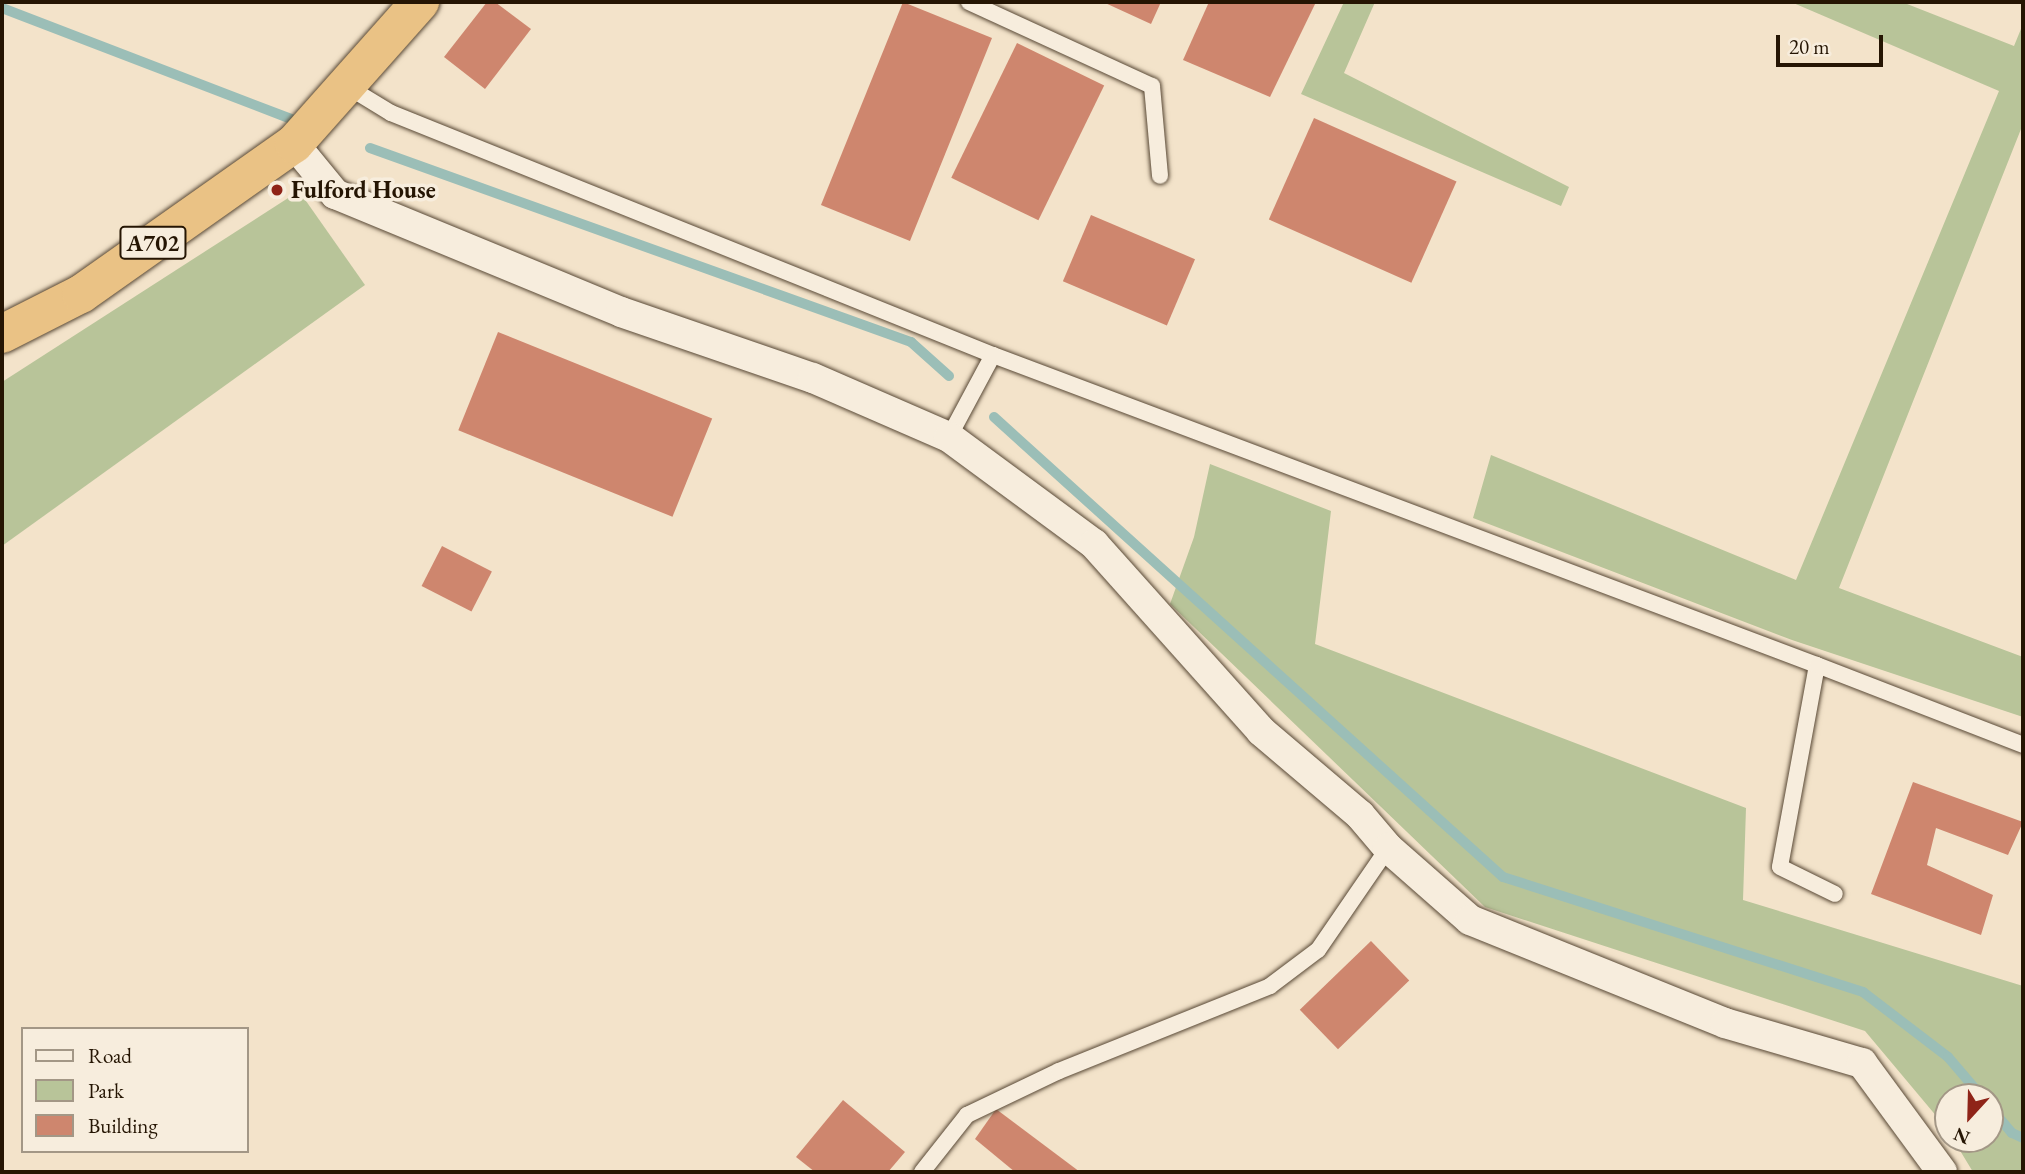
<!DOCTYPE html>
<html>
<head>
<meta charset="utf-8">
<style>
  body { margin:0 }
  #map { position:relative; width:2025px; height:1174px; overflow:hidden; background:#f3e3ca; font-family:"EB Garamond",serif }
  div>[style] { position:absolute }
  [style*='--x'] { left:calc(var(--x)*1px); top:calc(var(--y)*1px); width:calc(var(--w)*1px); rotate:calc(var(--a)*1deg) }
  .green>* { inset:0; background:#b8c499 }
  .stream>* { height:10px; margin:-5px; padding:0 5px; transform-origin:5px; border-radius:5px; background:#9bbeb7 }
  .building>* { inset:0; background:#ce866e; transform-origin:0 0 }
  .roads { filter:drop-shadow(0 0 2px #584835) drop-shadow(0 0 2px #584835) }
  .service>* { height:16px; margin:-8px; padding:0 8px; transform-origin:8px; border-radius:8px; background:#f7eddd }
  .minor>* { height:30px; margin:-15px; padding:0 15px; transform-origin:15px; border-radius:15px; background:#f7eddd }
  .trunk>* { height:38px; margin:-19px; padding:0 19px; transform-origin:19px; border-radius:19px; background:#eac285 }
  .dots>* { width:19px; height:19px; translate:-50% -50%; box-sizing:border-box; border:4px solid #f7eddd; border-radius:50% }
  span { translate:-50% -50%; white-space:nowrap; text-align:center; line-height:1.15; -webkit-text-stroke:7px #f7eddd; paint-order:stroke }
  .shield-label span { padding:2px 5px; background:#f7eddd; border:2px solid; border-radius:5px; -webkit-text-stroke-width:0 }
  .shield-label { font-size:23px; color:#251503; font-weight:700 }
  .poi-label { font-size:24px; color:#251503; font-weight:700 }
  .left { translate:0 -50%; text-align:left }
  .frame { position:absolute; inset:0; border:4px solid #251503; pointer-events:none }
  .legend { position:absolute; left:21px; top:1027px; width:228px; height:126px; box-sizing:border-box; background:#f7eddd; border:2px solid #a39786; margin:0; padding:9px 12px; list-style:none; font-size:21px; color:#251503 }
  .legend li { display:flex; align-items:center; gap:14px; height:35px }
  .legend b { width:35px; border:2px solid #a39786 }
  .north { position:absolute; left:1934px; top:1083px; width:70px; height:70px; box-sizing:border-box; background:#f7eddd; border:2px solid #a39786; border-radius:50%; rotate:202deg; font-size:19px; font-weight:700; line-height:28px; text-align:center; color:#251503 }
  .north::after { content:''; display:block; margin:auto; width:24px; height:32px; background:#8f2418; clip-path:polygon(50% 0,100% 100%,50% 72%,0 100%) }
  .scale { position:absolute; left:1776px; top:35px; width:107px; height:32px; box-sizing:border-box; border:4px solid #251503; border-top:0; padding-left:9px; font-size:21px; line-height:24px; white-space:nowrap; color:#251503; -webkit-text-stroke:5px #f7eddd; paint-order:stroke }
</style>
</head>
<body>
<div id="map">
  <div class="green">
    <i style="clip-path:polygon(1344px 2px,1375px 2px,1344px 73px,1569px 187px,1561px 206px,1301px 94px)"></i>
    <i style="clip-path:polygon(1791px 2px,1902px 2px,2014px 46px,2023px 24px,2023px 124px,1839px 588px,2023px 657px,2023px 717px,1792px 640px,1473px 518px,1491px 455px,1796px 580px,1999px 91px)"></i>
    <i style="clip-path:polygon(299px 191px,365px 285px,2px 546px,2px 382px)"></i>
    <i style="clip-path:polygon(1210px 464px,1331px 511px,1315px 644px,1746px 808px,1743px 900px,2023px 986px,2023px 1172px,1973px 1172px,1953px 1139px,1990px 1139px,1990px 1097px,1948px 1097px,1948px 1130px,1865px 1031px,1485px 907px,1170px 604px,1194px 537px)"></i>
  </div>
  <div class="stream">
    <i style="--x:2;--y:8;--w:321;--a:21"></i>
    <i style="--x:370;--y:148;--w:575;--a:19.73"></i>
    <i style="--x:911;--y:342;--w:51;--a:41.8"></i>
    <i style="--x:994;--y:417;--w:686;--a:42.11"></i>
    <i style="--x:1503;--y:877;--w:378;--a:17.7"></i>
    <i style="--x:1863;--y:992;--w:107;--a:37.4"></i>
    <i style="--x:1948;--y:1057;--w:52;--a:49.6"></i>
    <i style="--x:1990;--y:1107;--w:34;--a:50"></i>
    <i style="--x:2012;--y:1133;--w:12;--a:24"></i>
  </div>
  <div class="building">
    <i style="clip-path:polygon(487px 2px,495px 2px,531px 29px,485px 89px,444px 57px)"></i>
    <i style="left:903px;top:2px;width:96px;height:219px;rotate:22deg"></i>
    <i style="clip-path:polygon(1103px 2px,1161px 2px,1151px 24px)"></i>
    <i style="clip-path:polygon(1209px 2px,1316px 2px,1270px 97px,1183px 60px)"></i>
    <i style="left:1017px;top:43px;width:97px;height:150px;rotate:26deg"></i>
    <i style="left:1314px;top:118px;width:156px;height:111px;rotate:24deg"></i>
    <i style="left:1091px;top:215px;width:113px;height:72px;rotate:23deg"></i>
    <i style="left:498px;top:332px;width:231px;height:106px;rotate:22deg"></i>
    <i style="left:442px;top:546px;width:56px;height:45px;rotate:27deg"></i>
    <i style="clip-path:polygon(1913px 782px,2023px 822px,2008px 855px,1936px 828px,1927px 865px,1993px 895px,1981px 935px,1871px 894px)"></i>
    <i style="left:1371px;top:941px;width:55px;height:99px;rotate:46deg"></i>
    <i style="clip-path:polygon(843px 1100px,905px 1152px,888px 1172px,815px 1172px,796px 1157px)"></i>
    <i style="clip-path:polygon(996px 1109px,1080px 1172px,1015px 1172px,975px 1139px)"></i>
  </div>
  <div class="roads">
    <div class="service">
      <i style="--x:969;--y:2;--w:201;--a:24.7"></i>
      <i style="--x:1152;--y:86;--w:90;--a:84.9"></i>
      <i style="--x:345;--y:85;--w:54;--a:31.3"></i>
      <i style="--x:391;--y:113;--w:649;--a:21.9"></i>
      <i style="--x:993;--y:355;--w:880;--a:20.62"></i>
      <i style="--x:1817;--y:665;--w:205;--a:100.4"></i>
      <i style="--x:1780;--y:867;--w:61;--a:26.1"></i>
      <i style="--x:949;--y:437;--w:93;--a:-61.8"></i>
      <i style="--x:1817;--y:665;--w:221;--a:21.2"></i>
      <i style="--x:922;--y:1172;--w:73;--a:-51.7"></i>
      <i style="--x:967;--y:1115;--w:102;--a:-25.6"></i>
      <i style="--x:1059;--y:1071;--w:227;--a:-21.9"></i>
      <i style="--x:1270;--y:986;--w:60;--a:-36.9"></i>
      <i style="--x:1318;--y:950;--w:124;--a:-55.5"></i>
    </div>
    <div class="minor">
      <i style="--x:294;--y:144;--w:65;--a:50.6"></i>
      <i style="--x:335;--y:194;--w:309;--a:22.4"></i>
      <i style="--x:621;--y:312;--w:203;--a:19"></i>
      <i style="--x:813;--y:378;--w:148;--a:23.5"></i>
      <i style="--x:949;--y:437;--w:180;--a:36.4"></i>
      <i style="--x:1094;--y:544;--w:251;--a:48.2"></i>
      <i style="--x:1261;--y:731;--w:130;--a:40.3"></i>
      <i style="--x:1360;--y:815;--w:43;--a:49.7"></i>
      <i style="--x:1388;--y:848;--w:109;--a:41.3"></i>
      <i style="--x:1470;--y:920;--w:275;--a:22"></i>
      <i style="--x:1725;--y:1023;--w:143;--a:16.3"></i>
      <i style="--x:1862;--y:1063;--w:135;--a:53.7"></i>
    </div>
    <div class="trunk">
      <i style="--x:2;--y:334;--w:89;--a:-26.9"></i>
      <i style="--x:81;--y:294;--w:261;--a:-35.2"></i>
      <i style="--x:294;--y:144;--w:190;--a:-48.4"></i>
    </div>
  </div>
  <div class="dots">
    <i style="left:277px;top:190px;background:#8f2418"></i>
  </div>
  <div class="shield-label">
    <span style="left:153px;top:243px">A702</span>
  </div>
  <div class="poi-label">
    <span class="left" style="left:291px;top:190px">Fulford House</span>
  </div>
  <div class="frame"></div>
  <ul class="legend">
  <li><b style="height:9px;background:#f7eddd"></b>Road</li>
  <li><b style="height:19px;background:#b8c499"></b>Park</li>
  <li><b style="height:19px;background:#ce866e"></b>Building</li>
  </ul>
  <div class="north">N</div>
  <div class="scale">20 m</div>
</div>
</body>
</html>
